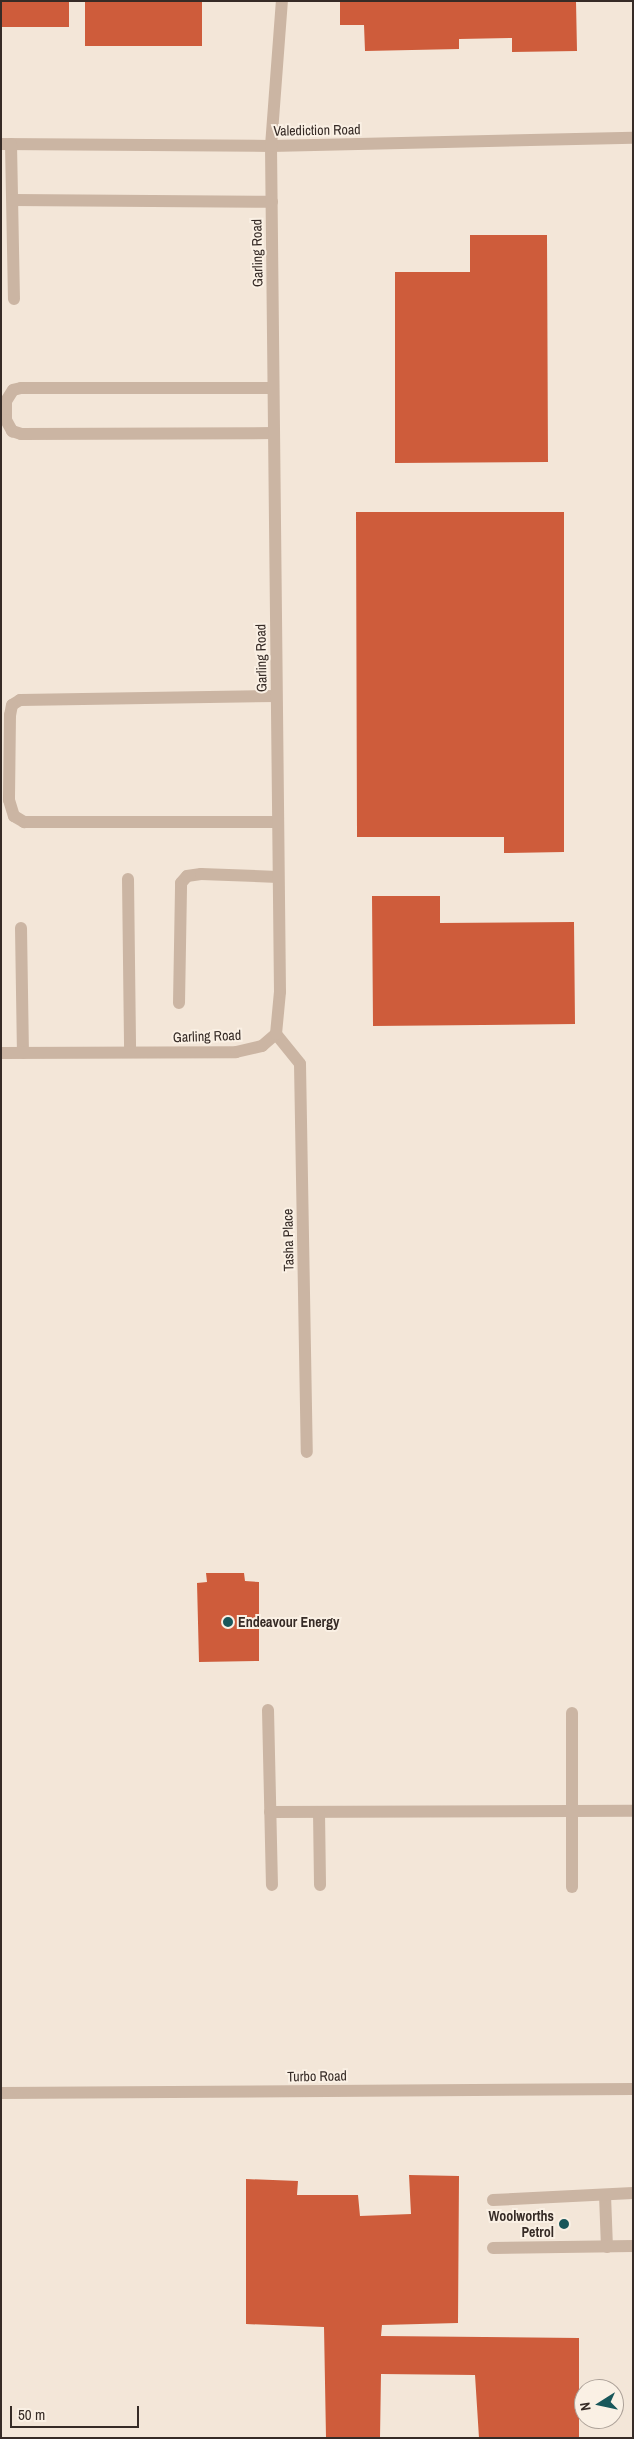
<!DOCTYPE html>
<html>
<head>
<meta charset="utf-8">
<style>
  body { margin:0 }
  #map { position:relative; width:634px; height:2439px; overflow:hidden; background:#f3e6d8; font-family:"Archivo Narrow",sans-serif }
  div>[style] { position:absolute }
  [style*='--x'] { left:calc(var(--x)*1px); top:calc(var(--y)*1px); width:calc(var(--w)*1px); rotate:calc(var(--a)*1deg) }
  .building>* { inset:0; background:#ce5c3b; transform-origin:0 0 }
  .minor>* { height:12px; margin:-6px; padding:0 6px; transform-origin:6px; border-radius:6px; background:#cbb5a3 }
  .dots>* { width:14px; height:14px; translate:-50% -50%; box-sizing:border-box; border:2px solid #faf0e4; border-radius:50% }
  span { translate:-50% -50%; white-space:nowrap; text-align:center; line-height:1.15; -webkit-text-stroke:4px #faf0e4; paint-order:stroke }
  .street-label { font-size:14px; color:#362b26 }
  .poi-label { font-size:14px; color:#362b26; font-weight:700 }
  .left { translate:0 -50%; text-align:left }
  .right { translate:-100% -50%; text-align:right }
  .frame { position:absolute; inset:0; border:2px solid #362b26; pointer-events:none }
  .north { position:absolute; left:574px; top:2379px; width:50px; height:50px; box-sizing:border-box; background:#faf0e4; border:1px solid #aca198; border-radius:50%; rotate:260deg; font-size:14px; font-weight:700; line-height:20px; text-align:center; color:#362b26 }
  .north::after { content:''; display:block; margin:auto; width:18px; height:22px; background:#19575a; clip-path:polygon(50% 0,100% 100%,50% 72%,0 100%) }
  .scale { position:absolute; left:10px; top:2406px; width:129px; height:22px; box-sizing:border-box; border:2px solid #362b26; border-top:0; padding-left:6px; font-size:15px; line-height:18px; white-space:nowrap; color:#362b26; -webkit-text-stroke:4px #faf0e4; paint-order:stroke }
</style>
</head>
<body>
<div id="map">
  <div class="building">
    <i style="left:1px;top:1px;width:68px;height:26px"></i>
    <i style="left:85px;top:1px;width:117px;height:45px"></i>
    <i style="clip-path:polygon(340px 1px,576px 1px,577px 51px,512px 52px,512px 38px,459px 39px,459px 49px,365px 51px,364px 25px,340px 25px)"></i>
    <i style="clip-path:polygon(470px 235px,547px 235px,548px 462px,395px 463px,395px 272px,470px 272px)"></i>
    <i style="clip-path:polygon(356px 512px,564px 512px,564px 852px,504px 853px,504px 837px,357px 837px)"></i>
    <i style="clip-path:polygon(372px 896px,440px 896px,440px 923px,574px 922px,575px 1024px,373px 1026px)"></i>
    <i style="clip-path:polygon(206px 1573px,244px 1573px,245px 1581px,259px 1582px,259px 1661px,199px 1662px,197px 1583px,207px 1582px)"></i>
    <i style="clip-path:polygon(409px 2175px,459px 2176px,458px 2323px,382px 2325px,381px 2336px,579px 2338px,579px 2438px,479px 2438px,475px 2375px,381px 2374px,380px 2438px,326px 2438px,324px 2327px,246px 2324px,246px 2179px,298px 2181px,297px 2195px,358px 2195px,360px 2216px,411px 2214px)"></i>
  </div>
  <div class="minor">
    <i style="--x:1;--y:144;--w:270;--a:0.4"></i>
    <i style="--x:271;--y:146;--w:362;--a:-1.3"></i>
    <i style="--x:11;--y:144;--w:155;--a:88.9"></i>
    <i style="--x:13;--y:200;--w:259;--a:0.4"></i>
    <i style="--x:273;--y:388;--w:252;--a:180"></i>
    <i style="--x:21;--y:388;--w:8;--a:166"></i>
    <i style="--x:13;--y:390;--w:13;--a:122"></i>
    <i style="--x:6;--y:401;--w:19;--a:90"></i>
    <i style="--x:6;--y:420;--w:13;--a:61"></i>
    <i style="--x:12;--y:431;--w:9;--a:18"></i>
    <i style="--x:21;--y:434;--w:253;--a:-0.2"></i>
    <i style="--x:276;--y:696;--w:256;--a:179.1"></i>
    <i style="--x:20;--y:700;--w:9;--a:148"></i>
    <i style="--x:12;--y:705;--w:10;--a:101"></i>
    <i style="--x:10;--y:715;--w:85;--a:90.7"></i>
    <i style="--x:9;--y:800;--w:17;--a:73"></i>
    <i style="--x:14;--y:816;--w:12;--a:31"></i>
    <i style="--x:24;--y:822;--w:254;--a:0"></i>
    <i style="--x:128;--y:879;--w:173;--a:89.3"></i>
    <i style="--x:21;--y:928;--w:125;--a:89.1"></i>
    <i style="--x:179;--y:1003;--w:120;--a:-89"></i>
    <i style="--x:181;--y:883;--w:9;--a:-49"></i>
    <i style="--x:187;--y:876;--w:14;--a:-8"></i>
    <i style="--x:201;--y:874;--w:77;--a:2.2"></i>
    <i style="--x:276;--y:1034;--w:38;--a:51"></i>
    <i style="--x:300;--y:1064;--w:388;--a:89"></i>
    <i style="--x:1;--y:1053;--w:235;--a:-0.2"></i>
    <i style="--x:236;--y:1052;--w:27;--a:-13"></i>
    <i style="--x:262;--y:1046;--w:18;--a:-41"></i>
    <i style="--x:276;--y:1034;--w:42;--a:-84.6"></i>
    <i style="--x:280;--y:992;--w:846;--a:-90.61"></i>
    <i style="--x:271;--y:146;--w:145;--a:-85.7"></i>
    <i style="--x:268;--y:1710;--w:175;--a:88.7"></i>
    <i style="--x:270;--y:1812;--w:363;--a:-0.2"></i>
    <i style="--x:319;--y:1812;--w:73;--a:89.2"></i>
    <i style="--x:572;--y:1887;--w:174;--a:-90"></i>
    <i style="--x:1;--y:2093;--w:632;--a:-0.36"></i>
    <i style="--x:605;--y:2195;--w:52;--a:87.8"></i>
    <i style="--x:493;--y:2200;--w:140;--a:-2.9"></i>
    <i style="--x:493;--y:2248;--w:140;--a:-0.8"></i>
  </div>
  <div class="dots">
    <i style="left:228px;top:1622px;background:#19575a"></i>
    <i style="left:564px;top:2224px;background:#19575a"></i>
  </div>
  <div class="street-label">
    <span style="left:317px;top:130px;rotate:-1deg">Valediction Road</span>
    <span style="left:257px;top:253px;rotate:-91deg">Garling Road</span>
    <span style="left:261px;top:658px;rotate:-91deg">Garling Road</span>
    <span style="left:207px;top:1036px;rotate:-2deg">Garling Road</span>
    <span style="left:288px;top:1240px;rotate:-91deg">Tasha Place</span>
    <span style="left:317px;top:2076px;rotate:-1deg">Turbo Road</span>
  </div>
  <div class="poi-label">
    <span class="left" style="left:238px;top:1622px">Endeavour Energy</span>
    <span class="right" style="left:554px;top:2224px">Woolworths<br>Petrol</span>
  </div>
  <div class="frame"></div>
  <div class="north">N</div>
  <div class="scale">50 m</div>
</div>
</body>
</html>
